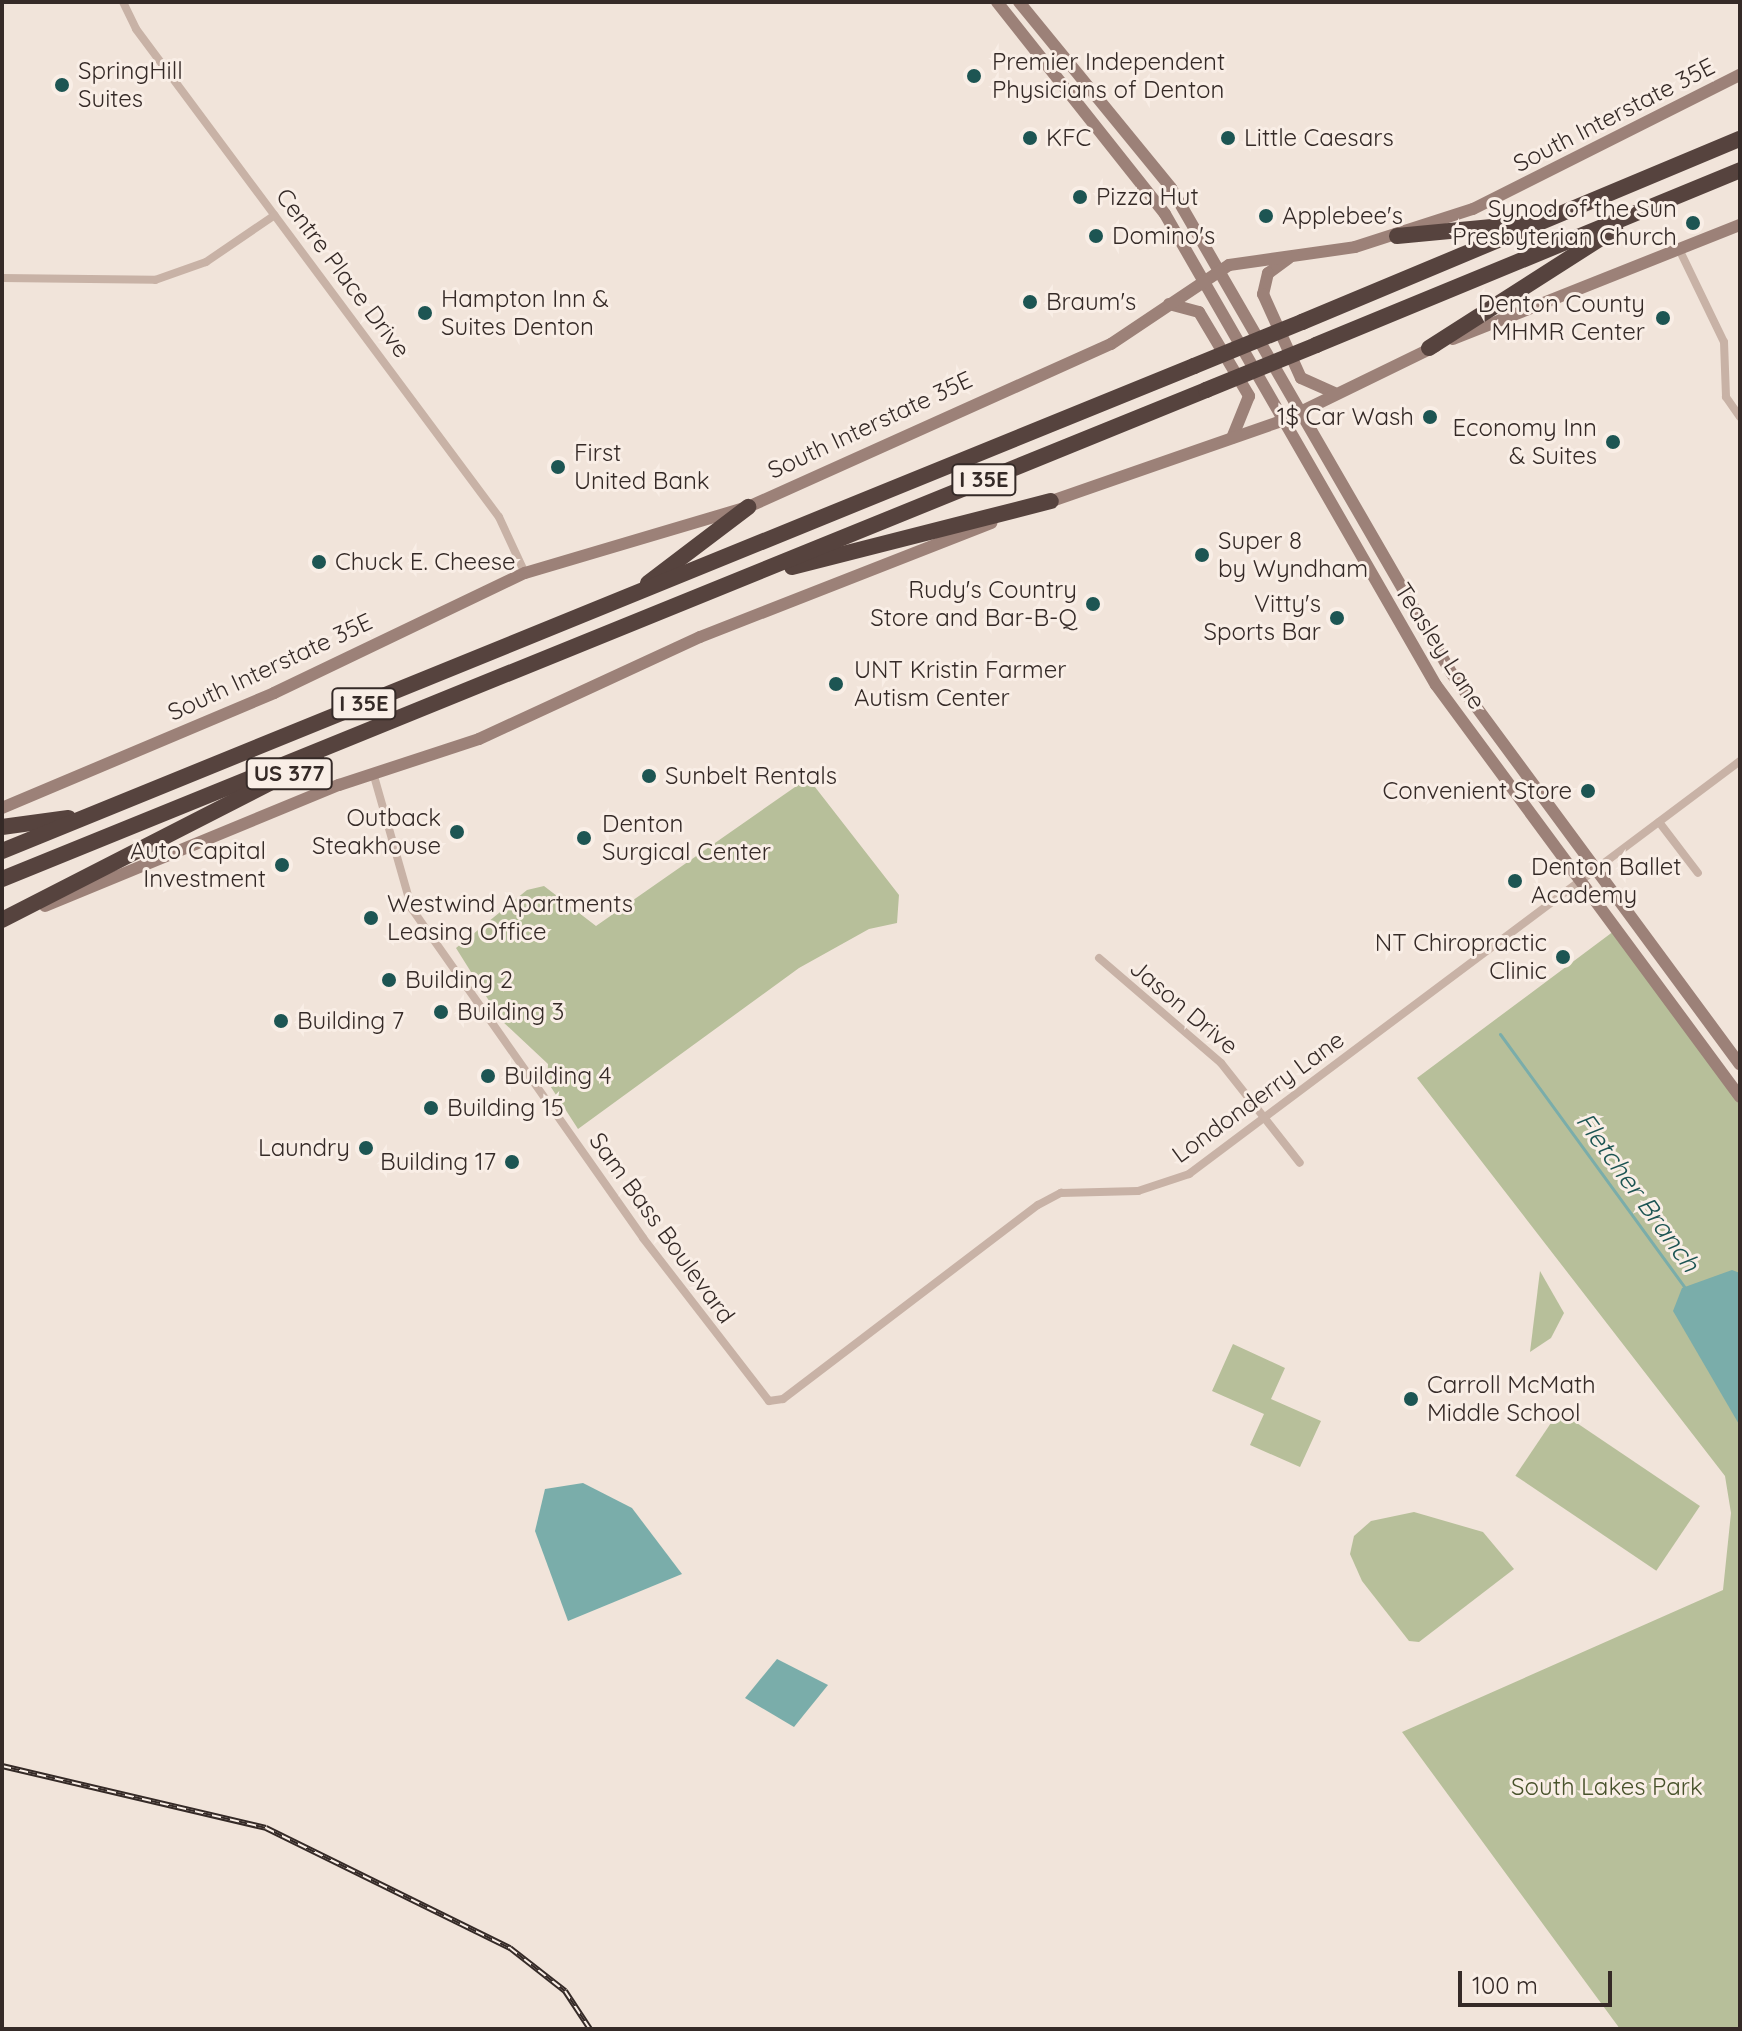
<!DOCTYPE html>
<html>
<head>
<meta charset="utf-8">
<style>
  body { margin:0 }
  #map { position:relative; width:1742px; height:2031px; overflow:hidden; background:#f1e4da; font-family:Quicksand,sans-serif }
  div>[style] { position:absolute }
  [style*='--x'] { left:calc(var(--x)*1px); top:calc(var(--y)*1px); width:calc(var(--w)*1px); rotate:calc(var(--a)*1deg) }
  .green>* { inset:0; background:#b7bf9a; transform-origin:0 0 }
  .water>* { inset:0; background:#7aadaa }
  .stream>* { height:3px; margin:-1.5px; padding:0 1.5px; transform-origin:1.5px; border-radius:1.5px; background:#7aadaa }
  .street>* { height:8px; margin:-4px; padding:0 4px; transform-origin:4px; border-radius:4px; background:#c8b2a6 }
  .secondary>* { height:12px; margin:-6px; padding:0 6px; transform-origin:6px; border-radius:6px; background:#9c8178 }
  .highway>* { height:16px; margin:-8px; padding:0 8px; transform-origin:8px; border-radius:8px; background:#56433e }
  .rail>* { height:6px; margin-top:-3px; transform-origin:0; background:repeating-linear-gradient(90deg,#f9eee6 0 9px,#352a27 0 18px); box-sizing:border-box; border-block:2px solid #352a27 }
  .highway-bridge>* { height:16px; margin:-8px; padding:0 8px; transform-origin:8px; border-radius:8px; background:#56433e }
  .dots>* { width:22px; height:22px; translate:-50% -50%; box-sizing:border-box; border:4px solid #f9eee6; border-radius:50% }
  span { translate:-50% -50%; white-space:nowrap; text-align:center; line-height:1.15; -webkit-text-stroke:6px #f9eee6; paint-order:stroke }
  .shield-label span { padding:2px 6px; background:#f9eee6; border:2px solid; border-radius:6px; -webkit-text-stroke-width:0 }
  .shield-label { font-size:22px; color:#352a27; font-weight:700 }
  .poi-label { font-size:24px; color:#352a27 }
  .left { translate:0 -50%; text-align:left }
  .right { translate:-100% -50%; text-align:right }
  .street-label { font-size:24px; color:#352a27 }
  .park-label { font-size:24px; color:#48522b }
  .water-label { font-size:26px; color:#1d5553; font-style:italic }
  .frame { position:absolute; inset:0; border:4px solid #352a27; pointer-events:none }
  .scale { position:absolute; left:1458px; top:1971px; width:154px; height:36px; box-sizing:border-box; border:4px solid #352a27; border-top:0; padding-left:10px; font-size:24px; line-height:28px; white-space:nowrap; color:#352a27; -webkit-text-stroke:6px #f9eee6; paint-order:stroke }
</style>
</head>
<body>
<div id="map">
  <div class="green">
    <i style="clip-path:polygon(808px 778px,899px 895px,897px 923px,869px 929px,799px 968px,578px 1129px,547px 1081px,548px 1064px,501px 1020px,456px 948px,527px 890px,544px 886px,596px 926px)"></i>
    <i style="clip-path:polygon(1614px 931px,1740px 1097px,1740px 2029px,1620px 2029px,1402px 1732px,1723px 1590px,1731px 1513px,1725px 1476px,1417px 1078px)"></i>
    <i style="clip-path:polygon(1540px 1271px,1564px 1313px,1551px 1338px,1530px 1352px)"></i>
    <i style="clip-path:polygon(1233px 1344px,1285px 1368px,1271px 1399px,1321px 1421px,1300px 1467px,1250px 1445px,1264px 1414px,1212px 1391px)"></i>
    <i style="left:1559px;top:1411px;width:170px;height:78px;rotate:34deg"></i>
    <i style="clip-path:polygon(1414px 1512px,1483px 1532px,1514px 1569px,1419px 1642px,1409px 1641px,1362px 1581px,1350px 1554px,1354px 1536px,1371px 1521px)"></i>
  </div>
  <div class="water">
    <i style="clip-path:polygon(1732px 1270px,1740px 1273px,1740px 1426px,1673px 1311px,1682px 1288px)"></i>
    <i style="clip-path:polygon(583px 1483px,632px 1508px,682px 1574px,568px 1621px,535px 1531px,545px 1489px)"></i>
    <i style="clip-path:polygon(777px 1659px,828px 1685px,794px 1727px,745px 1698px)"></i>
  </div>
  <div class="stream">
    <i style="--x:1500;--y:1034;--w:316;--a:53.9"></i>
  </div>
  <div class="street">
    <i style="--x:123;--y:2;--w:30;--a:64"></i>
    <i style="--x:136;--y:29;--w:608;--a:53.36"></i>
    <i style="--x:499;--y:517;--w:62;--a:65.1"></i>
    <i style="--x:1679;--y:249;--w:103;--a:64.2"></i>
    <i style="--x:1724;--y:342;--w:55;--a:87.9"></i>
    <i style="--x:1726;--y:397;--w:24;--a:55"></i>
    <i style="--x:2;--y:278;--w:153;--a:0.7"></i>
    <i style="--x:155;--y:280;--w:54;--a:-19.4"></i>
    <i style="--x:206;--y:262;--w:83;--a:-34.3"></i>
    <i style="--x:374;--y:776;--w:138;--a:74.1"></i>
    <i style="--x:412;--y:909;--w:402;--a:54.9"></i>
    <i style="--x:643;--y:1238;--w:206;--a:52.3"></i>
    <i style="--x:769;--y:1401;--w:14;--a:-8"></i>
    <i style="--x:783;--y:1399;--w:320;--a:-37.3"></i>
    <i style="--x:1038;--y:1205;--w:26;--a:-28"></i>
    <i style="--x:1061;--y:1193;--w:77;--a:-1.5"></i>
    <i style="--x:1138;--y:1191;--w:54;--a:-18.4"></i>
    <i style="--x:1189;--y:1174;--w:689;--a:-36.85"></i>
    <i style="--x:1659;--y:822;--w:64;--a:52.6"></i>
    <i style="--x:1099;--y:958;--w:161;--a:40.7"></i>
    <i style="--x:1221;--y:1063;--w:127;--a:51.7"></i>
  </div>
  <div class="secondary">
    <i style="--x:997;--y:2;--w:270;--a:51.6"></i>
    <i style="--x:1165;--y:214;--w:543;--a:60.09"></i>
    <i style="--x:1436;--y:685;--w:512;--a:53.58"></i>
    <i style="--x:1019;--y:2;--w:240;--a:50.7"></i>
    <i style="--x:1171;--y:188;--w:561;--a:59.96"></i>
    <i style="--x:1452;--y:674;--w:485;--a:53.6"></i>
    <i style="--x:1289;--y:258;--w:26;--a:144"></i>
    <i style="--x:1268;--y:273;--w:22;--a:103"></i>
    <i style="--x:1263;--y:294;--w:92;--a:65.7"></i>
    <i style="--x:1301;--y:378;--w:36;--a:24"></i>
    <i style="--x:1169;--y:304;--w:31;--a:15"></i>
    <i style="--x:1199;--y:312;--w:98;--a:59.2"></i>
    <i style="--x:1249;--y:396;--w:45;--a:112"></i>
    <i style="--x:1453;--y:339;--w:309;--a:-21.7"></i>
    <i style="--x:1046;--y:503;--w:250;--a:-19.2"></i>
    <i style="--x:1282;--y:421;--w:171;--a:-26"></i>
    <i style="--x:2;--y:808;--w:295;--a:-22.9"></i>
    <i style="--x:274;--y:693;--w:278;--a:-25.6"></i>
    <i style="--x:525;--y:573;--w:233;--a:-16.5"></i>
    <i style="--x:748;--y:507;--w:398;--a:-24.2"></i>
    <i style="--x:1111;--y:344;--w:142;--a:-33.8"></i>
    <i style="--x:1229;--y:265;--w:127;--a:-8.1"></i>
    <i style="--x:1355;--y:247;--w:124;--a:-17.9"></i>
    <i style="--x:1473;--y:209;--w:299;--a:-26.7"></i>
    <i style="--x:45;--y:906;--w:318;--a:-22.4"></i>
    <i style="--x:339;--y:785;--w:147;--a:-18.2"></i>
    <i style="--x:479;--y:739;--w:243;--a:-24.8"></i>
    <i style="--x:700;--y:637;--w:313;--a:-21.4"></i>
  </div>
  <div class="highway">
    <i style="--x:1397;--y:236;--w:127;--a:-5.4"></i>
    <i style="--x:1302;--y:322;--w:475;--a:-22.7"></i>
    <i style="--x:1316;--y:345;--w:459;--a:-22.4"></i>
    <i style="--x:1429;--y:348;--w:221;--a:-32.6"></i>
    <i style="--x:792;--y:567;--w:267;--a:-14.3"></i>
    <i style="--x:648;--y:583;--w:126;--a:-37.2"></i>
    <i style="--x:2;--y:827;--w:67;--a:-7.8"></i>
    <i style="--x:2;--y:851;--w:1287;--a:-22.14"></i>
    <i style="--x:2;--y:879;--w:1300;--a:-22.1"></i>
    <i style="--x:2;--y:920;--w:353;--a:-27.1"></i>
  </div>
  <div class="rail">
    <i style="--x:2;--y:1766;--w:271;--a:13.2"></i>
    <i style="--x:266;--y:1828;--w:272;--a:26.2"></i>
    <i style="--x:510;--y:1948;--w:70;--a:38"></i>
    <i style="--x:565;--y:1991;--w:45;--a:56.7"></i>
  </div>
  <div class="highway-bridge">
    <i style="--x:1194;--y:366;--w:117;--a:-22.2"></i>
    <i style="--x:1206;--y:390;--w:119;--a:-22.2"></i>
  </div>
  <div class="dots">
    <i style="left:974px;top:76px;background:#1d5553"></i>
    <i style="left:62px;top:85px;background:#1d5553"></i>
    <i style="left:1030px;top:138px;background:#1d5553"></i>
    <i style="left:1228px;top:138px;background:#1d5553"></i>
    <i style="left:1080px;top:197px;background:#1d5553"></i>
    <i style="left:1266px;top:216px;background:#1d5553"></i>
    <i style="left:1693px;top:223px;background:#1d5553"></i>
    <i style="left:1096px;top:236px;background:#1d5553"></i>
    <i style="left:1030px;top:302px;background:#1d5553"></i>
    <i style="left:425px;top:313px;background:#1d5553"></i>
    <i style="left:1663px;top:318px;background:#1d5553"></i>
    <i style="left:1430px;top:417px;background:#1d5553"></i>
    <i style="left:1613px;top:442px;background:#1d5553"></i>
    <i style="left:558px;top:467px;background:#1d5553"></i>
    <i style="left:1202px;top:555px;background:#1d5553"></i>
    <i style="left:319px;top:562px;background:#1d5553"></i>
    <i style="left:1093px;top:604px;background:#1d5553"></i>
    <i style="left:1337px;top:618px;background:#1d5553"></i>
    <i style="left:836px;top:684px;background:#1d5553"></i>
    <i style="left:649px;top:776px;background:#1d5553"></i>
    <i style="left:1588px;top:791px;background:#1d5553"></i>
    <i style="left:457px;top:832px;background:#1d5553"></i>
    <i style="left:584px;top:838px;background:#1d5553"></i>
    <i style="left:282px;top:865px;background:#1d5553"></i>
    <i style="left:1515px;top:881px;background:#1d5553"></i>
    <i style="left:371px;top:918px;background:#1d5553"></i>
    <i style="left:1563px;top:957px;background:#1d5553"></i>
    <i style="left:389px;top:980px;background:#1d5553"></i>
    <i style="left:441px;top:1012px;background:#1d5553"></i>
    <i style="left:281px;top:1021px;background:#1d5553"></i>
    <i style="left:488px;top:1076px;background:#1d5553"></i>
    <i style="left:431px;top:1108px;background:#1d5553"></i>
    <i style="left:366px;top:1148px;background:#1d5553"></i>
    <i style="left:512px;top:1162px;background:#1d5553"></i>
    <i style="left:1411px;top:1399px;background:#1d5553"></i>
  </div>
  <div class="shield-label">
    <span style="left:984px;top:480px">I 35E</span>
    <span style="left:364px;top:704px">I 35E</span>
    <span style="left:289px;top:774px">US 377</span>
  </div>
  <div class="poi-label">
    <span class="left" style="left:992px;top:76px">Premier Independent<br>Physicians of Denton</span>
    <span class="left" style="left:78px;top:85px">SpringHill<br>Suites</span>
    <span class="left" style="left:1046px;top:138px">KFC</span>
    <span class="left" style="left:1244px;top:138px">Little Caesars</span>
    <span class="left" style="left:1096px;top:197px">Pizza Hut</span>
    <span class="right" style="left:1677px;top:223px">Synod of the Sun<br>Presbyterian Church</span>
    <span class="left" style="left:1282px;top:216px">Applebee's</span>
    <span class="left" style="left:1112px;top:236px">Domino's</span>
    <span class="left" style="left:441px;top:313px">Hampton Inn &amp;<br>Suites Denton</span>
    <span class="left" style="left:1046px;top:302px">Braum's</span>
    <span class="right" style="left:1645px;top:318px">Denton County<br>MHMR Center</span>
    <span class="right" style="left:1414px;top:417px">1$ Car Wash</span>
    <span class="right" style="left:1597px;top:442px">Economy Inn<br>&amp; Suites</span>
    <span class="left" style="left:574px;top:467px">First<br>United Bank</span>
    <span class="left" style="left:1218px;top:555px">Super 8<br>by Wyndham</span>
    <span class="left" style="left:335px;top:562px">Chuck E. Cheese</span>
    <span class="right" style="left:1077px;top:604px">Rudy's Country<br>Store and Bar-B-Q</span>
    <span class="right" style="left:1321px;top:618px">Vitty's<br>Sports Bar</span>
    <span class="left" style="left:854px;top:684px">UNT Kristin Farmer<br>Autism Center</span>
    <span class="left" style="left:665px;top:776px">Sunbelt Rentals</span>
    <span class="right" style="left:1572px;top:791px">Convenient Store</span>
    <span class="right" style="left:441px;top:832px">Outback<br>Steakhouse</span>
    <span class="left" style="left:602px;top:838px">Denton<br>Surgical Center</span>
    <span class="right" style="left:266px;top:865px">Auto Capital<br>Investment</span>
    <span class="left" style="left:1531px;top:881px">Denton Ballet<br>Academy</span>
    <span class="left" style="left:387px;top:918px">Westwind Apartments<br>Leasing Office</span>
    <span class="right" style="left:1547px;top:957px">NT Chiropractic<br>Clinic</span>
    <span class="left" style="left:405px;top:980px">Building 2</span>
    <span class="left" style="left:457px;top:1012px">Building 3</span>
    <span class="left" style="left:297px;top:1021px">Building 7</span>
    <span class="left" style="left:504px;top:1076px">Building 4</span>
    <span class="left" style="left:447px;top:1108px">Building 15</span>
    <span class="right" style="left:350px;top:1148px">Laundry</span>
    <span class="right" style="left:496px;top:1162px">Building 17</span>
    <span class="left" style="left:1427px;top:1399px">Carroll McMath<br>Middle School</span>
  </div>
  <div class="street-label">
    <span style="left:1614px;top:115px;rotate:-27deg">South Interstate 35E</span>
    <span style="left:343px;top:273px;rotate:53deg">Centre Place Drive</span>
    <span style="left:870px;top:425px;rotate:-25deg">South Interstate 35E</span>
    <span style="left:1440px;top:646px;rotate:57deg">Teasley Lane</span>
    <span style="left:270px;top:667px;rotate:-25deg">South Interstate 35E</span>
    <span style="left:1184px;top:1007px;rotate:40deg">Jason Drive</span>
    <span style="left:1258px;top:1097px;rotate:-36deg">Londonderry Lane</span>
    <span style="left:662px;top:1228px;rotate:54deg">Sam Bass Boulevard</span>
  </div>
  <div class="park-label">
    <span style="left:1607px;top:1787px">South Lakes Park</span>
  </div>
  <div class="water-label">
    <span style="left:1638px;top:1192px;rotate:54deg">Fletcher Branch</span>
  </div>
  <div class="frame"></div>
  <div class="scale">100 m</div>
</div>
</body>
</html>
